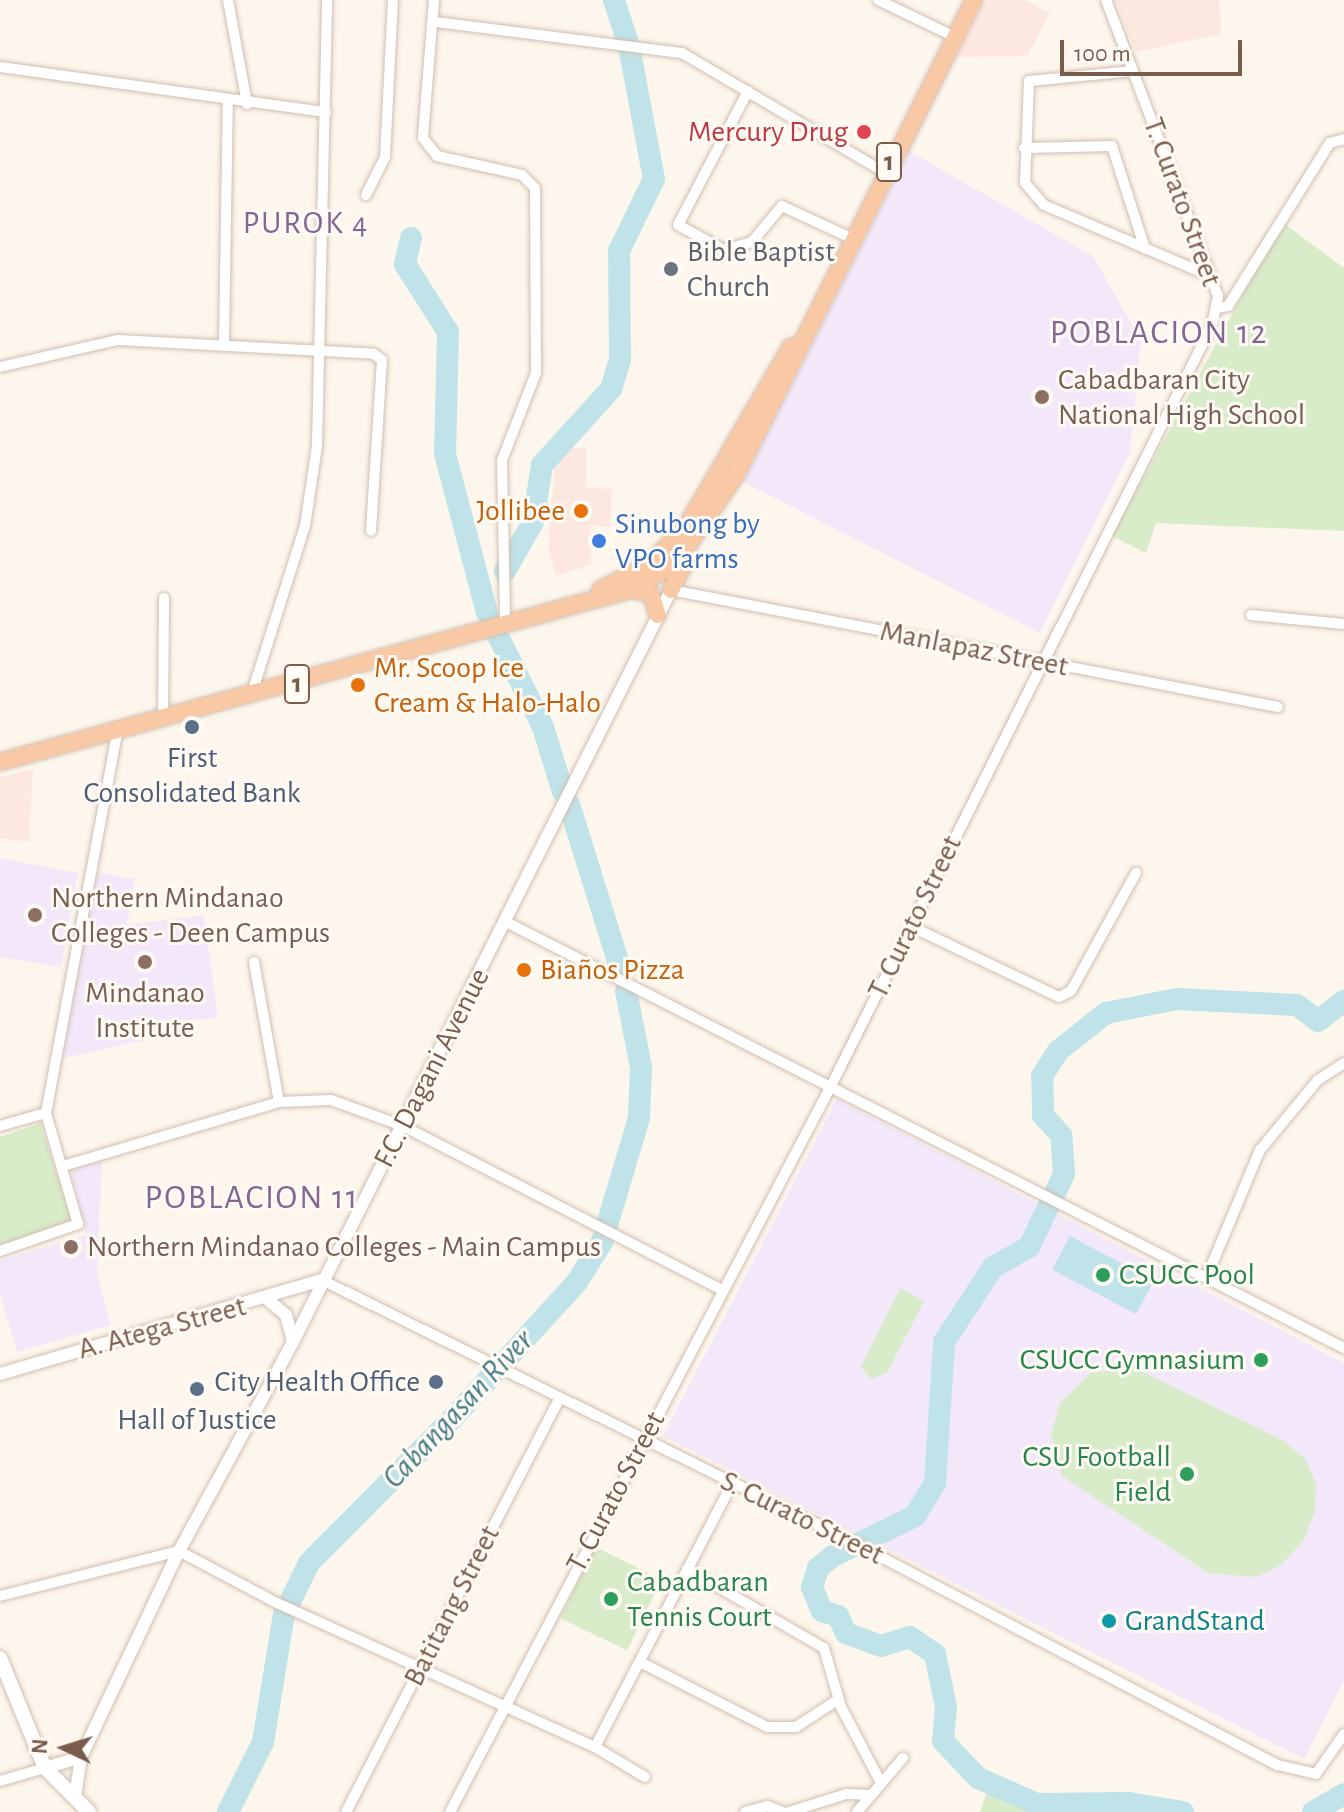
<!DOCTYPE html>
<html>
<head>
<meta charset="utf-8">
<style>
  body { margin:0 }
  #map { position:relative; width:1344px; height:1812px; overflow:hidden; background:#fdf6ec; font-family:"Alegreya Sans",sans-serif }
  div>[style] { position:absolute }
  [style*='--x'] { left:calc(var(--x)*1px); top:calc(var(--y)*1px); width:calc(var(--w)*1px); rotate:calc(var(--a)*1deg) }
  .commercial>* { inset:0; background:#fde8e0 }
  .education>* { inset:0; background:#f3e8fa }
  .green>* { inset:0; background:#d8ecc9; transform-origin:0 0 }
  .water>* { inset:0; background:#bfe3e8; transform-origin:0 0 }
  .river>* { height:22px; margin:-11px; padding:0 11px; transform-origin:11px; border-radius:11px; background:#bfe3e8 }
  .roads { filter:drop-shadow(0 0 2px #d1beb0) drop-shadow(0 0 2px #d1beb0) }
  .minor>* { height:10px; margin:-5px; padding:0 5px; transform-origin:5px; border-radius:5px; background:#fff }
  .tertiary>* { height:12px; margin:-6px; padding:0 6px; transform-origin:6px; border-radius:6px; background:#fff }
  .secondary>* { height:14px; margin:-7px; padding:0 7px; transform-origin:7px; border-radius:7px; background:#fff }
  .trunk>* { height:16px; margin:-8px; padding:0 8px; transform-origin:8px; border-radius:8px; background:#f9c8a4 }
  .dots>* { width:22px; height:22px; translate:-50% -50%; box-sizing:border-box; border:4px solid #fffaf3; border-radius:50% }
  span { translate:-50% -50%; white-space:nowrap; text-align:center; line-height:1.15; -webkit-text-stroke:6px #fffaf3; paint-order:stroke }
  .shield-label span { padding:2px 6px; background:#fffaf3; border:2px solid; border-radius:6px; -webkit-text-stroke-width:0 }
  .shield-label { font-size:28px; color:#7a5c4d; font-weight:700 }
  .health-label { font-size:30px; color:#be3a42 }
  .right { translate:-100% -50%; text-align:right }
  .street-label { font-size:30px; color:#7a5c4d }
  .worship-label { font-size:30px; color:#5b616d }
  .left { translate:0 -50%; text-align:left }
  .education-label { font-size:30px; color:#785e54 }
  .food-label { font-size:30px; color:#c56008 }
  .shop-label { font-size:30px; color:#366cbe }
  .service-label { font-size:30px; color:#4e5e75 }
  .leisure-label { font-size:30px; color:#27864d }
  .culture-label { font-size:30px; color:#0d838f }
  .neighbourhood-label { font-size:32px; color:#846695; letter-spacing:2px }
  .water-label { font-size:32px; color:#437c86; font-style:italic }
  .quarter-label { font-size:34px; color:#846695; letter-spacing:2px }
  .north { position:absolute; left:24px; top:1708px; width:80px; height:80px; -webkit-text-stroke:6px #fffaf3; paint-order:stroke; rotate:274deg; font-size:22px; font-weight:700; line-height:32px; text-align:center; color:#7a5c4d }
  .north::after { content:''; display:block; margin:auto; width:28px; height:36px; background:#7a5c4d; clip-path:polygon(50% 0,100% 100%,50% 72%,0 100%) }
  .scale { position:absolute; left:1060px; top:40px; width:182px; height:36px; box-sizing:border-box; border:4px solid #7a5c4d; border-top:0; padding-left:10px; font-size:24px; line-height:28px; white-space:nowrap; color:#7a5c4d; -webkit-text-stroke:6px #fffaf3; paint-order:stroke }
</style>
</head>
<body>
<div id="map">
  <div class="commercial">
    <i style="clip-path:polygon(986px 0,1025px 0,1050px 13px,1027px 56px,957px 57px)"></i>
    <i style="clip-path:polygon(1115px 0,1219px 0,1221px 34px,1136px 52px)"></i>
    <i style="clip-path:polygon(567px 448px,586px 448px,586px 488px,612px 489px,610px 527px,591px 526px,591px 564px,556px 576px,548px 546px,552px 498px,555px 467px)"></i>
    <i style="clip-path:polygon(33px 769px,29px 842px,0 838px,0 777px)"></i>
  </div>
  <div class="education">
    <i style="clip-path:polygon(909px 151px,1093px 256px,1141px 341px,1130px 453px,1040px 633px,743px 482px)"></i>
    <i style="clip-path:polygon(0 858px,78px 873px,61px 967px,0 957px)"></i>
    <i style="clip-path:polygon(97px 872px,135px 879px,127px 925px,204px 915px,218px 1018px,178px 1021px,178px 1033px,59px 1059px)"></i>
    <i style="clip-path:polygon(837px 1099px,1344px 1363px,1344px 1681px,1304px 1759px,663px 1436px)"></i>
    <i style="clip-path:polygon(102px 1162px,97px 1274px,111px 1325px,17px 1352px,0 1293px,0 1260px,86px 1235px,71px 1169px)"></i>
  </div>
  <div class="green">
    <i style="clip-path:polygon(1282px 222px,1344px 268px,1344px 531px,1156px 523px,1146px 553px,1112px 536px)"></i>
    <i style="clip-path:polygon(41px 1123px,72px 1223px,0 1247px,0 1137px)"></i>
    <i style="clip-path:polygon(900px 1288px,924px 1301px,887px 1373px,871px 1379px,861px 1367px)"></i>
    <i style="clip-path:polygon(1133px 1367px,1284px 1441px,1305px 1459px,1316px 1484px,1315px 1511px,1304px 1540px,1281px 1565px,1256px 1577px,1208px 1573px,1062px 1476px,1051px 1433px,1061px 1402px,1090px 1373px)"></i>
    <i style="left:595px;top:1547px;width:74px;height:79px;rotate:26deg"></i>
    <i style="clip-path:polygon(989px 1785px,1035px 1811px,1045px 1812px,980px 1812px)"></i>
  </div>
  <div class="water">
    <i style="left:1070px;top:1236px;width:95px;height:38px;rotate:28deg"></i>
  </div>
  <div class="river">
    <i style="--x:614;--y:0;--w:45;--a:72"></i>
    <i style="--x:411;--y:238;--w:27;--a:103"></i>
    <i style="--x:405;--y:264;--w:80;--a:57.7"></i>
    <i style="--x:448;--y:332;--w:122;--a:91.4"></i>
    <i style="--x:445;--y:454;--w:164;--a:75.2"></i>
    <i style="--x:505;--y:571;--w:56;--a:-60.3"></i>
    <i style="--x:533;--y:522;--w:58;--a:-81"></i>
    <i style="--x:542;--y:465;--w:103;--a:-47.8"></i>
    <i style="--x:611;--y:389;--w:30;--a:-73"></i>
    <i style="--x:620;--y:360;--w:109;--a:-90.5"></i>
    <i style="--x:619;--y:251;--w:80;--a:-64.1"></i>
    <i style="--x:654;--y:179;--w:129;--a:-100.7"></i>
    <i style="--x:498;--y:636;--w:102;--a:63.7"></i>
    <i style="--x:543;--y:727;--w:68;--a:72.9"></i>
    <i style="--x:569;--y:804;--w:175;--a:72.7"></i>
    <i style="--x:228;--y:1812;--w:78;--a:-63.4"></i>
    <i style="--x:263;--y:1742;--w:130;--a:-80.7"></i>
    <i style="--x:284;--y:1614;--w:57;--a:-63.9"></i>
    <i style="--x:309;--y:1563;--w:203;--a:-45.2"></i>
    <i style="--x:452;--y:1419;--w:185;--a:-47.6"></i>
    <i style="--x:577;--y:1282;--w:47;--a:-58"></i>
    <i style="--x:602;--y:1242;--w:129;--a:-73.4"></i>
    <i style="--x:639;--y:1118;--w:51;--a:-87.8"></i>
    <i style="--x:641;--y:1067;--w:77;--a:-101.2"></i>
    <i style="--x:1183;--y:1812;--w:56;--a:-170.7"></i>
    <i style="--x:1128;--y:1803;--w:91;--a:179.4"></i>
    <i style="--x:1037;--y:1804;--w:64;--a:-156.2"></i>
    <i style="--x:978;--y:1778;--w:51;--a:-133.4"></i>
    <i style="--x:943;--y:1741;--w:34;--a:-85"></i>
    <i style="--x:946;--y:1707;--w:54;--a:-101.7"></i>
    <i style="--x:935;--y:1654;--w:30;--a:-146"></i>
    <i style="--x:910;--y:1637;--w:30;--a:163"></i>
    <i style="--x:881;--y:1646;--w:37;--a:-160"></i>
    <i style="--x:846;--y:1633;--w:19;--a:-115"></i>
    <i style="--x:838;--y:1616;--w:17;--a:-163"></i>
    <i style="--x:822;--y:1611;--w:26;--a:-113"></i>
    <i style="--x:812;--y:1587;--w:20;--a:-72"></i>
    <i style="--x:818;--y:1568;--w:19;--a:-39"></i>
    <i style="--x:833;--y:1556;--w:91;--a:-26"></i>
    <i style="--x:915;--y:1516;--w:39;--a:-59"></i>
    <i style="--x:935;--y:1483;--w:141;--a:-86.3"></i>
    <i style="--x:944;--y:1342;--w:90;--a:-56.8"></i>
    <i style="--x:993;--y:1267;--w:41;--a:-29.1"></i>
    <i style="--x:1029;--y:1247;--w:81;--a:-64.4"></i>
    <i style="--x:1064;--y:1174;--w:39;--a:-94"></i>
    <i style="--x:1061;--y:1135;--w:27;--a:-132"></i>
    <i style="--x:1043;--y:1115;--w:39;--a:-91"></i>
    <i style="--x:1042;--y:1076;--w:30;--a:-57"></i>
    <i style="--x:1058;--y:1051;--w:61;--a:-38.4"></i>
    <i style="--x:1106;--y:1013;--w:72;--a:-11.2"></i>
    <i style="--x:1177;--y:999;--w:120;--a:2.9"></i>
    <i style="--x:1297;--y:1005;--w:26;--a:37"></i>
    <i style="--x:1318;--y:1021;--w:33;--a:-38"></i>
    <i style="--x:1313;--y:1812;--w:36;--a:-30"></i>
  </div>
  <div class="roads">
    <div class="minor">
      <i style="--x:228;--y:0;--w:106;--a:79.6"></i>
      <i style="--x:434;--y:0;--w:138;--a:94.6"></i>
      <i style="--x:423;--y:138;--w:23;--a:52"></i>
      <i style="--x:437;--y:156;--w:87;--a:12.6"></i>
      <i style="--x:522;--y:175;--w:18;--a:45"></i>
      <i style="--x:535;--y:188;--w:185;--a:89.7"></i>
      <i style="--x:536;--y:373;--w:93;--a:111.3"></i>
      <i style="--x:502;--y:460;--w:161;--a:88.9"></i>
      <i style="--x:878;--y:0;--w:85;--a:25.7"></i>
      <i style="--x:436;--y:22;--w:248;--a:7.2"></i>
      <i style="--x:682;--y:53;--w:234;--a:30.5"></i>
      <i style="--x:0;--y:67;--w:329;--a:7.9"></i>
      <i style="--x:1133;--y:71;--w:104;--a:174.5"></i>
      <i style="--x:1029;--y:81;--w:102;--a:92.2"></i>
      <i style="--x:1025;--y:183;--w:29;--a:49"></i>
      <i style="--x:1044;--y:205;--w:176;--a:23.1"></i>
      <i style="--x:748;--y:91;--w:151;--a:117.6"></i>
      <i style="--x:678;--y:225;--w:52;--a:28.5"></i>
      <i style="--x:724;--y:250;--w:29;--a:-16"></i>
      <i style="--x:752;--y:242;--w:47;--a:-50.2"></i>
      <i style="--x:782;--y:206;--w:76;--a:24.9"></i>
      <i style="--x:1024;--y:148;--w:88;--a:-1.3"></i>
      <i style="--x:1112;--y:146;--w:108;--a:72.2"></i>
      <i style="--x:366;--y:195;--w:42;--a:-63.4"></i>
      <i style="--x:385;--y:157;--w:157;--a:-87.1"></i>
      <i style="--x:1216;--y:308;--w:12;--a:-9"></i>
      <i style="--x:1228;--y:306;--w:192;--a:-58"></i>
      <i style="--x:1330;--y:143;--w:15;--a:-16"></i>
      <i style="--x:224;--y:344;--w:243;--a:-89.1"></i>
      <i style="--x:0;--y:367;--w:121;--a:-12.9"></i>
      <i style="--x:118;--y:340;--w:256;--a:3.1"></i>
      <i style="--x:374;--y:354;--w:10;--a:37"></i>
      <i style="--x:382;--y:360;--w:171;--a:93.7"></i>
      <i style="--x:671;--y:590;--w:618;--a:10.91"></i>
      <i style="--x:1251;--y:615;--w:93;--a:5.5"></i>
      <i style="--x:251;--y:696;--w:178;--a:-72.4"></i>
      <i style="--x:305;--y:526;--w:81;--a:-81.5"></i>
      <i style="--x:317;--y:446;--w:446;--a:-88.7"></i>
      <i style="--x:163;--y:719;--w:121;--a:-89.5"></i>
      <i style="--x:506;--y:922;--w:940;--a:26.95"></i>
      <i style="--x:910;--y:926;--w:165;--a:25.5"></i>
      <i style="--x:1059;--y:997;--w:13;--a:-27"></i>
      <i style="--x:1071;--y:991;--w:135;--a:-61.2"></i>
      <i style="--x:254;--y:962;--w:142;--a:79.9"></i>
      <i style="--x:0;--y:1126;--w:48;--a:-15.8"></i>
      <i style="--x:63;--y:1166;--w:225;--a:-16.5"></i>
      <i style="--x:279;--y:1102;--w:52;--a:-2.2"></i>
      <i style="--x:331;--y:1100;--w:77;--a:19.9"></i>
      <i style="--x:403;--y:1126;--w:359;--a:27.2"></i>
      <i style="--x:0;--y:1251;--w:83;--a:-19.1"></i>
      <i style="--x:78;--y:1224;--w:116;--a:-106.1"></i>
      <i style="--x:46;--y:1113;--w:387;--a:-79.4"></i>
      <i style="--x:1207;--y:1276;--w:137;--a:-67.2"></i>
      <i style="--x:1260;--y:1150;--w:91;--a:-50.4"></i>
      <i style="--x:1318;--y:1080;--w:31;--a:-33"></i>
      <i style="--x:322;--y:1280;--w:579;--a:26.26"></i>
      <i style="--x:841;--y:1536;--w:493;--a:27.7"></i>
      <i style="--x:1278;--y:1765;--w:39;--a:13"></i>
      <i style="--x:1316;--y:1774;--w:49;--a:-55"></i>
      <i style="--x:687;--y:1569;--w:158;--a:30"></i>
      <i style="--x:824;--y:1648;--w:61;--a:73.9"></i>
      <i style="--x:841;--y:1707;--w:86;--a:62.2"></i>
      <i style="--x:0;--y:1596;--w:185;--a:-14.1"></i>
      <i style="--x:179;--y:1551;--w:111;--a:28"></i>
      <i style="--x:277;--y:1603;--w:349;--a:24.4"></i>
      <i style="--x:595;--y:1747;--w:297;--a:-62.5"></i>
      <i style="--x:640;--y:1662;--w:143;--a:27.1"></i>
      <i style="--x:767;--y:1727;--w:29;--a:0"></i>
      <i style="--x:796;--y:1727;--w:51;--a:-33.1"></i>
      <i style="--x:595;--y:1747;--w:58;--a:31"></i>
      <i style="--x:0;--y:1781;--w:47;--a:-16.1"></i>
      <i style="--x:346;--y:1812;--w:464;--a:-62.7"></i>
      <i style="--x:450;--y:1812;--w:822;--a:-62.31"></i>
      <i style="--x:832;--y:1084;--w:849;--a:-63.4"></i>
      <i style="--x:1212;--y:325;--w:30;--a:-78"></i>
      <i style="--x:1218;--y:296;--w:316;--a:-110.7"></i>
      <i style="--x:745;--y:1812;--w:23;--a:-15"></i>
      <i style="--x:767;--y:1806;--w:17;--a:21"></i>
      <i style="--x:789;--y:1812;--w:60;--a:-17.5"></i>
      <i style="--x:846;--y:1794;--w:25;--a:2"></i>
      <i style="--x:857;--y:1812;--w:71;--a:-49.6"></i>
    </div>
    <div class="tertiary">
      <i style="--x:267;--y:1299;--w:25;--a:40"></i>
      <i style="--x:286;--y:1315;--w:28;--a:75"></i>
      <i style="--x:0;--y:1374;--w:335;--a:-16.3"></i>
      <i style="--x:45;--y:1768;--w:38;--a:-17"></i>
      <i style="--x:75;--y:1797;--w:40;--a:-81.5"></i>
      <i style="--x:81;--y:1757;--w:228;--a:-64.6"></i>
      <i style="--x:179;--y:1551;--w:238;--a:-61.4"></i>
      <i style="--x:293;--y:1342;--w:842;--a:-63.31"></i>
    </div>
    <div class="secondary">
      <i style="--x:0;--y:1658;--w:119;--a:67.8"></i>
      <i style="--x:45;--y:1768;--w:62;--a:45"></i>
    </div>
    <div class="trunk">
      <i style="--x:633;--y:589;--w:19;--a:16"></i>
      <i style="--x:651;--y:594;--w:22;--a:72"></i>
      <i style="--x:600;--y:590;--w:54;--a:-27.5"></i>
      <i style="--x:648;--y:565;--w:52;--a:-44.2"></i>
      <i style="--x:685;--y:529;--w:211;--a:-59.8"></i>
      <i style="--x:671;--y:590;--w:38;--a:-63"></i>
      <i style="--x:0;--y:762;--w:656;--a:-15.29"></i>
      <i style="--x:633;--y:589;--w:49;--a:-30.8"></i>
      <i style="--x:675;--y:564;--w:110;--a:-55.7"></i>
      <i style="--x:737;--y:473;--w:529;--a:-63.39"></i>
    </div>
  </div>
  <div class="dots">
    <i style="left:864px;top:132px;background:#e0444e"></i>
    <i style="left:671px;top:269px;background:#6b7280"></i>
    <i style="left:1042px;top:397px;background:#8d6e63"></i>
    <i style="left:581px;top:511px;background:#e8710a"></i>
    <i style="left:599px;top:541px;background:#3f7fe0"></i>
    <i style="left:358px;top:685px;background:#e8710a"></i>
    <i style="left:192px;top:727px;background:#5c6f8a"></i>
    <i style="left:35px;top:915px;background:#8d6e63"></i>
    <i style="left:145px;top:962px;background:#8d6e63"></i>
    <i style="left:524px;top:970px;background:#e8710a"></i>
    <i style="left:71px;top:1247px;background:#8d6e63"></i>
    <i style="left:1103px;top:1275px;background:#2e9e5b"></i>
    <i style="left:1261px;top:1360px;background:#2e9e5b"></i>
    <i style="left:436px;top:1382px;background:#5c6f8a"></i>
    <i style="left:197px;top:1389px;background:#5c6f8a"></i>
    <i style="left:1187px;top:1474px;background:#2e9e5b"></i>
    <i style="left:611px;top:1599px;background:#2e9e5b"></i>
    <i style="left:1109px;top:1621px;background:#0f9aa8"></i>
  </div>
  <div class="shield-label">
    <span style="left:889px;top:162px">1</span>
    <span style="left:297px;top:684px">1</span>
  </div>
  <div class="health-label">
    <span class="right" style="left:848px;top:132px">Mercury Drug</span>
  </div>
  <div class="street-label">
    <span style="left:1182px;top:202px;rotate:70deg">T. Curato Street</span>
    <span style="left:974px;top:649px;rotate:11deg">Manlapaz Street</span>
    <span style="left:915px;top:917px;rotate:-64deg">T. Curato Street</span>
    <span style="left:432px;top:1068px;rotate:-63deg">F.C. Dagani Avenue</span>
    <span style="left:162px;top:1328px;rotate:-15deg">A. Atega Street</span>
    <span style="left:616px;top:1492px;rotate:-62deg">T. Curato Street</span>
    <span style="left:802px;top:1518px;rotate:26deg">S. Curato Street</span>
    <span style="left:452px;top:1606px;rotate:-63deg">Batitang Street</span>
  </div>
  <div class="worship-label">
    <span class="left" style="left:687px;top:269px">Bible Baptist<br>Church</span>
  </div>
  <div class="education-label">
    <span class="left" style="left:1058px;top:397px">Cabadbaran City<br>National High School</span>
    <span class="left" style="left:51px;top:915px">Northern Mindanao<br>Colleges - Deen Campus</span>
    <span style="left:145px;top:1010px">Mindanao<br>Institute</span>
    <span class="left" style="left:87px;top:1247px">Northern Mindanao Colleges - Main Campus</span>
  </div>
  <div class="food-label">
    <span class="right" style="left:565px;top:511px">Jollibee</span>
    <span class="left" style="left:374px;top:685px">Mr. Scoop Ice<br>Cream &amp; Halo-Halo</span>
    <span class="left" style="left:540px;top:970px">Biaños Pizza</span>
  </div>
  <div class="shop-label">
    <span class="left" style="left:615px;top:541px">Sinubong by<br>VPO farms</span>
  </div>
  <div class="service-label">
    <span style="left:192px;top:775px">First<br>Consolidated Bank</span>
    <span class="right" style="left:420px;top:1382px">City Health Office</span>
    <span style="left:197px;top:1420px">Hall of Justice</span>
  </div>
  <div class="leisure-label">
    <span class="left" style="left:1119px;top:1275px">CSUCC Pool</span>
    <span class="right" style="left:1245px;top:1360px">CSUCC Gymnasium</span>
    <span class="right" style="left:1171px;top:1474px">CSU Football<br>Field</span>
    <span class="left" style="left:627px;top:1599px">Cabadbaran<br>Tennis Court</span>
  </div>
  <div class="culture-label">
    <span class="left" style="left:1125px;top:1621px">GrandStand</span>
  </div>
  <div class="neighbourhood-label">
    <span style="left:306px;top:223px">PUROK 4</span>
  </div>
  <div class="water-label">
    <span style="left:458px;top:1409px;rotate:-47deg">Cabangasan River</span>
  </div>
  <div class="quarter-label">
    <span style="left:1159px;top:334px">POBLACION 12</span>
    <span style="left:252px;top:1199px">POBLACION 11</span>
  </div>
  <div class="north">N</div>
  <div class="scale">100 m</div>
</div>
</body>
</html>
